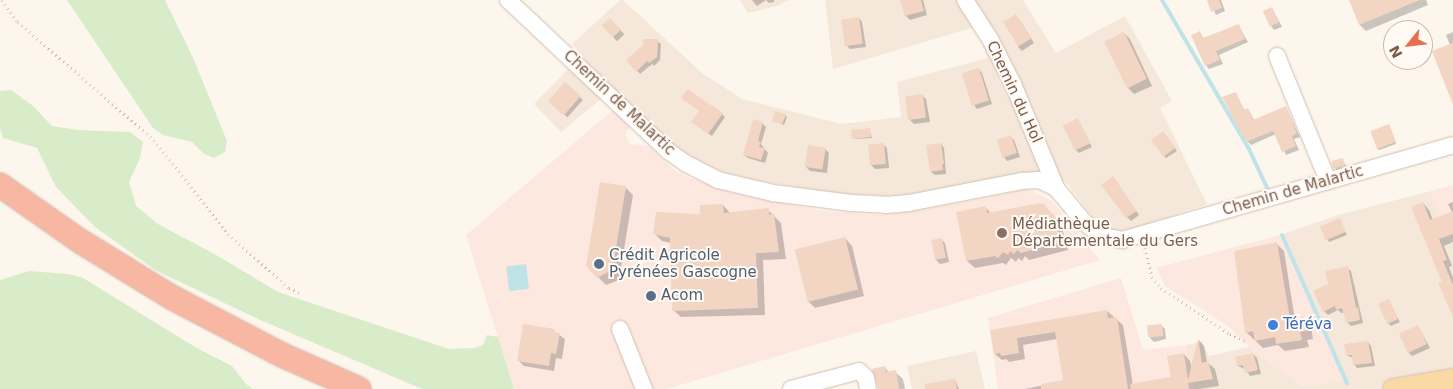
<!DOCTYPE html>
<html>
<head>
<meta charset="utf-8">
<style>
  body { margin:0 }
  #map { position:relative; width:1453px; height:389px; overflow:hidden; background:#fdf6ec; font-family:"DejaVu Sans",sans-serif }
  div>[style] { position:absolute }
  [style*='--x'] { left:calc(var(--x)*1px); top:calc(var(--y)*1px); width:calc(var(--w)*1px); rotate:calc(var(--a)*1deg) }
  .residential>* { inset:0; background:#f5e8da }
  .commercial>* { inset:0; background:#fde8e0 }
  .green>* { inset:0; background:#d8ecc9 }
  .water>* { inset:0; background:#bfe3e8; transform-origin:0 0 }
  .shadow>* { inset:0; background:#0003; transform-origin:0 0 }
  .stream>* { height:4px; margin:-2px; padding:0 2px; transform-origin:2px; border-radius:2px; background:#bfe3e8 }
  .building>* { inset:0; background:#f3d5c3; transform-origin:0 0 }
  .path>* { height:2.5px; margin-top:-1.25px; transform-origin:0; background:repeating-linear-gradient(90deg,#d9b8a5 0 1px,transparent 0 5px) }
  .roads { filter:drop-shadow(0 0 1px #d1beb0) drop-shadow(0 0 1px #d1beb0) }
  .minor>* { height:16px; margin:-8px; padding:0 8px; transform-origin:8px; border-radius:8px; background:#fff }
  .major>* { height:21px; margin:-10.5px; padding:0 10.5px; transform-origin:10.5px; border-radius:10.5px; background:#fbd9a5 }
  .highway>* { height:24px; margin:-12px; padding:0 12px; transform-origin:12px; border-radius:12px; background:#f7b7a3 }
  .dots>* { width:14px; height:14px; translate:-50% -50%; box-sizing:border-box; border:2px solid #fffaf3; border-radius:50% }
  span { translate:-50% -50%; white-space:nowrap; text-align:center; line-height:1.15; -webkit-text-stroke:4px #fffaf3; paint-order:stroke }
  .street-label { font-size:15px; color:#7a5c4d }
  .education-label { font-size:15px; color:#785e54 }
  .left { translate:0 -50%; text-align:left }
  .service-label { font-size:15px; color:#4e5e75 }
  .shop-label { font-size:15px; color:#366cbe }
  .north { position:absolute; left:1383px; top:20px; width:50px; height:50px; box-sizing:border-box; background:#fffaf3; border:1px solid #cabbb1; border-radius:50%; rotate:241deg; font-size:14px; font-weight:700; line-height:20px; text-align:center; color:#7a5c4d }
  .north::after { content:''; display:block; margin:auto; width:18px; height:22px; background:#e76f51; clip-path:polygon(50% 0,100% 100%,50% 72%,0 100%) }
</style>
</head>
<body>
<div id="map">
  <div class="residential">
    <i style="clip-path:polygon(620px 0,623px 0,702px 73px,742px 99px,841px 124px,901px 117px,897px 82px,988px 58px,975px 27px,833px 69px,825px 0,1023px 0,1056px 53px,1125px 16px,1172px 101px,1160px 108px,1207px 204px,1127px 231px,1111px 230px,1096px 222px,1067px 183px,1038px 172px,898px 196px,842px 194px,759px 181px,716px 170px,687px 156px,672px 145px,613px 89px,561px 132px,534px 104px,582px 55px,572px 44px)"></i>
    <i style="clip-path:polygon(740px 0,789px 0,777px 6px,748px 13px)"></i>
    <i style="clip-path:polygon(1431px 191px,1453px 245px,1453px 389px,1194px 389px,1185px 345px,1202px 342px,1209px 356px,1249px 347px,1304px 387px,1344px 379px,1280px 235px,1338px 215px)"></i>
    <i style="clip-path:polygon(976px 351px,985px 389px,912px 389px,907px 366px)"></i>
  </div>
  <div class="commercial">
    <i style="clip-path:polygon(613px 110px,630px 126px,625px 135px,630px 144px,648px 146px,673px 169px,690px 178px,741px 195px,823px 211px,878px 215px,947px 205px,1028px 189px,1052px 201px,1100px 260px,667px 389px,514px 389px,466px 235px)"></i>
    <i style="clip-path:polygon(1453px 185px,1453px 245px,1431px 191px)"></i>
    <i style="clip-path:polygon(1280px 235px,1344px 380px,1304px 387px,1249px 347px,1228px 326px,1165px 286px,1156px 268px)"></i>
    <i style="clip-path:polygon(1121px 278px,1143px 350px,1185px 345px,1194px 389px,998px 389px,988px 318px)"></i>
  </div>
  <div class="green">
    <i style="clip-path:polygon(67px 0,165px 0,194px 60px,227px 141px,225px 152px,214px 158px,204px 154px,192px 142px,163px 135px,153px 128px)"></i>
    <i style="clip-path:polygon(11px 90px,33px 106px,52px 126px,77px 130px,130px 132px,143px 142px,140px 158px,129px 182px,136px 206px,158px 224px,218px 256px,278px 292px,449px 349px,475px 348px,483px 345px,487px 335px,498px 337px,514px 389px,422px 389px,258px 319px,155px 270px,95px 227px,56px 187px,37px 148px,3px 138px,0 128px,0 91px)"></i>
    <i style="clip-path:polygon(29px 271px,68px 274px,83px 278px,195px 347px,232px 366px,246px 384px,253px 389px,0 389px,0 280px)"></i>
  </div>
  <div class="water">
    <i style="left:526px;top:264px;width:25px;height:20px;rotate:83deg"></i>
  </div>
  <div class="shadow">
    <i style="clip-path:polygon(752px 0,766px 0,757px 6px)"></i>
    <i style="clip-path:polygon(766px 0,774px 0,774px 2px,769px 3px)"></i>
    <i style="clip-path:polygon(902px 0,923px 0,927px 15px,910px 20px,906px 16px)"></i>
    <i style="clip-path:polygon(1209px 0,1221px 0,1225px 11px,1216px 15px)"></i>
    <i style="clip-path:polygon(1350px 0,1426px 0,1428px 5px,1366px 31px,1360px 25px)"></i>
    <i style="clip-path:polygon(1272px 8px,1282px 27px,1274px 30px,1271px 26px)"></i>
    <i style="clip-path:polygon(859px 18px,862px 22px,866px 47px,850px 49px,847px 46px)"></i>
    <i style="left:610px;top:19px;width:21px;height:10px;rotate:47deg"></i>
    <i style="clip-path:polygon(1019px 19px,1034px 43px,1022px 51px,1018px 47px)"></i>
    <i style="clip-path:polygon(1238px 25px,1248px 42px,1219px 55px,1223px 64px,1209px 69px,1206px 65px,1200px 33px,1204px 39px)"></i>
    <i style="clip-path:polygon(1453px 32px,1453px 102px,1450px 45px,1446px 35px)"></i>
    <i style="clip-path:polygon(1124px 33px,1130px 39px,1152px 86px,1134px 94px,1128px 88px)"></i>
    <i style="clip-path:polygon(657px 41px,661px 44px,660px 60px,654px 66px,652px 64px,640px 74px,628px 60px)"></i>
    <i style="clip-path:polygon(979px 69px,982px 73px,992px 104px,977px 109px,974px 105px)"></i>
    <i style="left:565px;top:84px;width:24px;height:23px;rotate:42deg"></i>
    <i style="clip-path:polygon(1235px 93px,1245px 111px,1248px 110px,1251px 114px,1254px 120px,1286px 107px,1300px 137px,1294px 139px,1299px 150px,1286px 155px,1276px 134px,1251px 145px,1247px 141px)"></i>
    <i style="clip-path:polygon(922px 95px,926px 99px,930px 122px,914px 124px,910px 120px)"></i>
    <i style="clip-path:polygon(722px 114px,725px 117px,712px 136px,696px 125px)"></i>
    <i style="clip-path:polygon(785px 115px,787px 117px,784px 125px,773px 121px)"></i>
    <i style="clip-path:polygon(1077px 119px,1092px 147px,1079px 153px,1075px 149px)"></i>
    <i style="clip-path:polygon(762px 123px,766px 127px,761px 144px,768px 153px,765px 163px,748px 158px,744px 155px)"></i>
    <i style="clip-path:polygon(1390px 127px,1396px 144px,1379px 150px,1377px 149px)"></i>
    <i style="clip-path:polygon(869px 129px,872px 138px,854px 139px)"></i>
    <i style="clip-path:polygon(1164px 134px,1177px 151px,1166px 158px,1153px 140px)"></i>
    <i style="clip-path:polygon(1010px 137px,1014px 140px,1020px 157px,1007px 161px,1004px 157px)"></i>
    <i style="clip-path:polygon(883px 144px,887px 148px,889px 168px,875px 169px,871px 165px)"></i>
    <i style="clip-path:polygon(941px 144px,944px 148px,946px 174px,935px 175px,931px 172px)"></i>
    <i style="clip-path:polygon(825px 149px,829px 153px,827px 173px,810px 171px,806px 167px)"></i>
    <i style="clip-path:polygon(1342px 159px,1348px 169px,1339px 172px,1335px 168px)"></i>
    <i style="clip-path:polygon(1113px 178px,1139px 215px,1131px 221px,1127px 217px)"></i>
    <i style="clip-path:polygon(626px 188px,633px 195px,619px 280px,606px 285px,598px 277px)"></i>
    <i style="clip-path:polygon(1453px 202px,1453px 242px,1444px 246px,1452px 266px,1449px 267px,1453px 278px,1453px 307px,1443px 282px,1423px 203px,1429px 210px,1433px 220px,1452px 212px,1448px 204px)"></i>
    <i style="clip-path:polygon(723px 205px,730px 213px,768px 210px,781px 223px,786px 259px,763px 260px,765px 315px,681px 317px,673px 310px,671px 243px,662px 241px,655px 234px)"></i>
    <i style="clip-path:polygon(1044px 205px,1061px 224px,1068px 250px,1029px 260px,1025px 256px,1022px 261px,1018px 258px,1016px 262px,1011px 258px,1006px 265px,1003px 263px,975px 268px,967px 261px,985px 207px,991px 213px)"></i>
    <i style="clip-path:polygon(1339px 219px,1347px 235px,1329px 242px,1321px 227px)"></i>
    <i style="clip-path:polygon(845px 238px,852px 246px,864px 296px,815px 308px,808px 301px)"></i>
    <i style="clip-path:polygon(941px 239px,945px 243px,949px 262px,940px 264px,936px 260px)"></i>
    <i style="clip-path:polygon(1277px 244px,1284px 251px,1295px 320px,1303px 318px,1311px 326px,1313px 339px,1307px 340px,1309px 347px,1285px 351px,1278px 345px,1263px 348px,1246px 332px)"></i>
    <i style="clip-path:polygon(1347px 267px,1351px 271px,1363px 323px,1351px 326px,1347px 322px,1345px 312px,1341px 313px,1338px 310px,1328px 315px,1324px 311px,1330px 285px)"></i>
    <i style="clip-path:polygon(1388px 300px,1400px 322px,1391px 326px,1388px 323px)"></i>
    <i style="clip-path:polygon(1107px 311px,1123px 325px,1133px 385px,1172px 378px,1184px 354px,1190px 361px,1192px 369px,1199px 340px,1204px 346px,1207px 362px,1215px 369px,1219px 386px,1199px 389px,1025px 389px,1064px 381px,1057px 339px,1023px 345px,1025px 359px,1009px 362px,1006px 359px,1002px 360px,995px 354px,991px 331px)"></i>
    <i style="clip-path:polygon(1161px 325px,1165px 329px,1166px 339px,1154px 342px,1150px 338px)"></i>
    <i style="clip-path:polygon(1418px 326px,1430px 348px,1412px 356px,1408px 352px)"></i>
    <i style="clip-path:polygon(554px 331px,565px 339px,562px 359px,556px 358px,554px 371px,524px 366px,519px 361px)"></i>
    <i style="clip-path:polygon(1368px 342px,1371px 346px,1375px 366px,1357px 368px,1354px 364px,1353px 358px,1347px 355px)"></i>
    <i style="clip-path:polygon(1253px 354px,1257px 358px,1261px 374px,1250px 376px,1245px 369px,1238px 366px,1237px 358px)"></i>
    <i style="clip-path:polygon(885px 368px,890px 373px,895px 372px,903px 379px,905px 389px,879px 389px)"></i>
    <i style="clip-path:polygon(955px 380px,959px 389px,938px 389px)"></i>
  </div>
  <div class="stream">
    <i style="--x:1162;--y:0;--w:173;--a:59.7"></i>
    <i style="--x:1249;--y:149;--w:45;--a:65.1"></i>
    <i style="--x:1282;--y:235;--w:162;--a:66.3"></i>
  </div>
  <div class="building">
    <i style="clip-path:polygon(900px 0,921px 0,924px 11px,905px 16px)"></i>
    <i style="clip-path:polygon(1207px 0,1219px 0,1222px 8px,1211px 12px)"></i>
    <i style="clip-path:polygon(1349px 0,1420px 0,1359px 25px)"></i>
    <i style="left:1272px;top:7px;width:17px;height:10px;rotate:66deg"></i>
    <i style="left:1016px;top:14px;width:29px;height:15px;rotate:59deg"></i>
    <i style="left:859px;top:17px;width:27px;height:18px;rotate:82deg"></i>
    <i style="left:610px;top:18px;width:16px;height:11px;rotate:47deg"></i>
    <i style="clip-path:polygon(1239px 24px,1245px 39px,1216px 51px,1220px 60px,1205px 66px,1191px 35px,1200px 31px,1203px 38px)"></i>
    <i style="left:1124px;top:32px;width:52px;height:22px;rotate:64deg"></i>
    <i style="clip-path:polygon(643px 39px,658px 39px,657px 57px,649px 63px,647px 61px,636px 72px,626px 60px,643px 45px)"></i>
    <i style="clip-path:polygon(1453px 43px,1453px 105px,1432px 51px)"></i>
    <i style="left:979px;top:68px;width:34px;height:18px;rotate:73deg"></i>
    <i style="left:565px;top:82px;width:21px;height:26px;rotate:41deg"></i>
    <i style="clip-path:polygon(687px 89px,723px 113px,708px 134px,691px 122px,699px 111px,681px 98px)"></i>
    <i style="clip-path:polygon(1236px 92px,1244px 110px,1248px 108px,1253px 120px,1286px 106px,1297px 133px,1292px 136px,1296px 146px,1282px 152px,1273px 131px,1246px 142px,1222px 97px)"></i>
    <i style="left:923px;top:94px;width:24px;height:18px;rotate:83deg"></i>
    <i style="clip-path:polygon(775px 111px,786px 114px,782px 125px,772px 121px)"></i>
    <i style="left:1078px;top:118px;width:28px;height:17px;rotate:64deg"></i>
    <i style="clip-path:polygon(753px 119px,763px 122px,758px 141px,761px 142px,759px 147px,765px 148px,761px 160px,743px 155px)"></i>
    <i style="left:1389px;top:124px;width:19px;height:20px;rotate:69deg"></i>
    <i style="left:870px;top:128px;width:9px;height:19px;rotate:84deg"></i>
    <i style="left:1163px;top:131px;width:21px;height:15px;rotate:53deg"></i>
    <i style="left:1011px;top:135px;width:19px;height:15px;rotate:72deg"></i>
    <i style="left:884px;top:143px;width:21px;height:16px;rotate:85deg"></i>
    <i style="clip-path:polygon(941px 143px,944px 164px,942px 164px,943px 170px,930px 172px,926px 145px)"></i>
    <i style="left:808px;top:145px;width:18px;height:22px;rotate:9deg"></i>
    <i style="left:1343px;top:158px;width:8px;height:12px;rotate:76deg"></i>
    <i style="clip-path:polygon(1113px 176px,1137px 211px,1126px 218px,1101px 185px)"></i>
    <i style="clip-path:polygon(600px 182px,626px 186px,612px 273px,608px 272px,597px 278px,586px 266px)"></i>
    <i style="clip-path:polygon(1423px 202px,1430px 220px,1453px 211px,1453px 234px,1439px 239px,1447px 260px,1443px 261px,1453px 285px,1453px 317px,1438px 283px,1442px 282px,1411px 207px)"></i>
    <i style="clip-path:polygon(1040px 203px,1045px 204px,1046px 208px,1054px 215px,1061px 242px,1021px 253px,1017px 250px,1014px 254px,1010px 251px,1008px 255px,1003px 252px,998px 258px,995px 256px,966px 261px,956px 212px,986px 206px,987px 213px)"></i>
    <i style="clip-path:polygon(723px 204px,724px 213px,769px 208px,769px 215px,774px 214px,779px 252px,756px 253px,758px 308px,672px 311px,670px 238px,653px 234px,656px 212px,700px 214px,700px 205px)"></i>
    <i style="left:1340px;top:218px;width:15px;height:22px;rotate:67deg"></i>
    <i style="left:845px;top:237px;width:54px;height:52px;rotate:76deg"></i>
    <i style="left:942px;top:238px;width:20px;height:11px;rotate:79deg"></i>
    <i style="clip-path:polygon(1277px 242px,1290px 319px,1304px 317px,1306px 331px,1300px 332px,1302px 340px,1276px 344px,1275px 337px,1255px 341px,1253px 331px,1245px 333px,1234px 251px)"></i>
    <i style="clip-path:polygon(1348px 266px,1356px 308px,1358px 307px,1360px 320px,1346px 323px,1342px 308px,1336px 310px,1335px 306px,1323px 312px,1313px 291px,1328px 284px,1325px 271px)"></i>
    <i style="left:1389px;top:299px;width:22px;height:12px;rotate:66deg"></i>
    <i style="clip-path:polygon(1107px 310px,1108px 318px,1117px 317px,1128px 389px,1041px 389px,1041px 384px,1063px 380px,1055px 332px,1017px 338px,1019px 353px,1001px 356px,1000px 353px,994px 354px,990px 330px)"></i>
    <i style="clip-path:polygon(523px 324px,555px 329px,555px 332px,560px 333px,556px 354px,551px 353px,549px 366px,517px 361px)"></i>
    <i style="left:1162px;top:324px;width:12px;height:15px;rotate:85deg"></i>
    <i style="left:1418px;top:325px;width:21px;height:21px;rotate:65deg"></i>
    <i style="clip-path:polygon(1198px 338px,1202px 363px,1208px 361px,1213px 379px,1188px 383px,1189px 389px,1131px 389px,1130px 384px,1171px 377px,1167px 356px,1184px 353px,1188px 380px)"></i>
    <i style="clip-path:polygon(1368px 341px,1372px 363px,1353px 365px,1352px 355px,1346px 355px,1344px 344px)"></i>
    <i style="clip-path:polygon(1253px 353px,1258px 370px,1245px 373px,1243px 365px,1237px 366px,1235px 357px)"></i>
    <i style="clip-path:polygon(885px 366px,886px 372px,896px 370px,899px 389px,878px 389px,872px 369px)"></i>
    <i style="clip-path:polygon(955px 379px,957px 389px,925px 389px,925px 384px)"></i>
  </div>
  <div class="path">
    <i style="--x:2;--y:0;--w:27;--a:54"></i>
    <i style="--x:18;--y:22;--w:180;--a:40.9"></i>
    <i style="--x:154;--y:140;--w:120;--a:51.8"></i>
    <i style="--x:228;--y:234;--w:81;--a:41.5"></i>
    <i style="--x:289;--y:288;--w:14;--a:25"></i>
    <i style="--x:1145;--y:248;--w:30;--a:76"></i>
    <i style="--x:1152;--y:277;--w:14;--a:51"></i>
    <i style="--x:1161;--y:288;--w:83;--a:33.7"></i>
    <i style="--x:1230;--y:334;--w:19;--a:25"></i>
  </div>
  <div class="roads">
    <div class="minor">
      <i style="--x:508;--y:0;--w:220;--a:43.3"></i>
      <i style="--x:668;--y:151;--w:21;--a:35"></i>
      <i style="--x:685;--y:163;--w:37;--a:27"></i>
      <i style="--x:718;--y:180;--w:57;--a:13.3"></i>
      <i style="--x:773;--y:193;--w:79;--a:7.3"></i>
      <i style="--x:851;--y:203;--w:35;--a:3"></i>
      <i style="--x:886;--y:205;--w:23;--a:-5"></i>
      <i style="--x:909;--y:203;--w:114;--a:-11.1"></i>
      <i style="--x:1021;--y:181;--w:18;--a:-3"></i>
      <i style="--x:1039;--y:180;--w:19;--a:25"></i>
      <i style="--x:1056;--y:188;--w:44;--a:50.5"></i>
      <i style="--x:1084;--y:222;--w:14;--a:39"></i>
      <i style="--x:1095;--y:231;--w:14;--a:25"></i>
      <i style="--x:1108;--y:237;--w:14;--a:12"></i>
      <i style="--x:1122;--y:240;--w:344;--a:-16"></i>
      <i style="--x:965;--y:0;--w:46;--a:57.3"></i>
      <i style="--x:990;--y:39;--w:51;--a:62.9"></i>
      <i style="--x:1013;--y:84;--w:113;--a:67.5"></i>
      <i style="--x:1277;--y:56;--w:135;--a:67.8"></i>
      <i style="--x:620;--y:329;--w:65;--a:68.2"></i>
      <i style="--x:791;--y:389;--w:70;--a:-14.8"></i>
      <i style="--x:859;--y:371;--w:10;--a:45"></i>
      <i style="--x:866;--y:378;--w:11;--a:80"></i>
    </div>
    <div class="major">
      <i style="--x:1393;--y:389;--w:61;--a:-9.5"></i>
    </div>
    <div class="highway">
      <i style="--x:0;--y:185;--w:98;--a:35"></i>
      <i style="--x:80;--y:241;--w:107;--a:31.6"></i>
      <i style="--x:171;--y:297;--w:125;--a:27.6"></i>
      <i style="--x:282;--y:355;--w:84;--a:23.8"></i>
    </div>
  </div>
  <div class="dots">
    <i style="left:1002px;top:233px;background:#8d6e63"></i>
    <i style="left:599px;top:264px;background:#5c6f8a"></i>
    <i style="left:651px;top:296px;background:#5c6f8a"></i>
    <i style="left:1273px;top:325px;background:#3f7fe0"></i>
  </div>
  <div class="street-label">
    <span style="left:1014px;top:92px;rotate:65deg">Chemin du Hol</span>
    <span style="left:619px;top:103px;rotate:43deg">Chemin de Malartic</span>
    <span style="left:1293px;top:191px;rotate:-16deg">Chemin de Malartic</span>
  </div>
  <div class="education-label">
    <span class="left" style="left:1012px;top:233px">Médiathèque<br>Départementale du Gers</span>
  </div>
  <div class="service-label">
    <span class="left" style="left:609px;top:264px">Crédit Agricole<br>Pyrénées Gascogne</span>
    <span class="left" style="left:661px;top:296px">Acom</span>
  </div>
  <div class="shop-label">
    <span class="left" style="left:1283px;top:325px">Téréva</span>
  </div>
  <div class="north">N</div>
</div>
</body>
</html>
